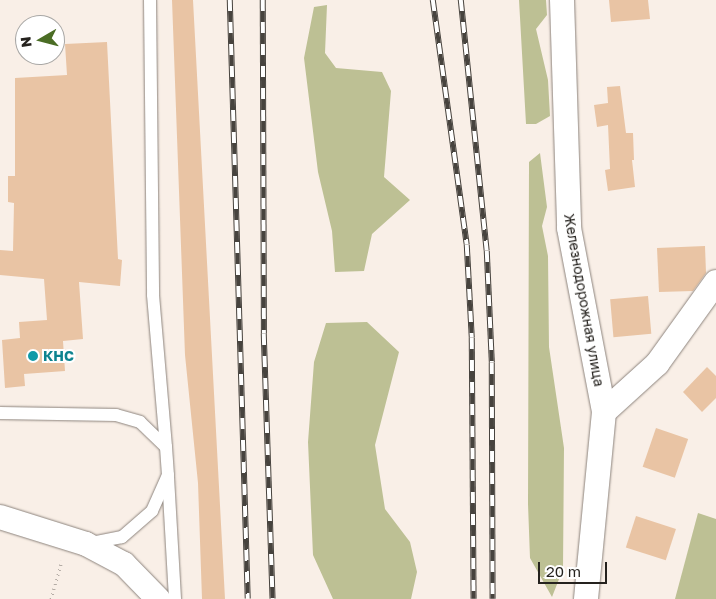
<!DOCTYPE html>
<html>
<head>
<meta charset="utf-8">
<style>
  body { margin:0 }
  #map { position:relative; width:716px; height:599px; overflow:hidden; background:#f9efe7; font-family:"Golos Text",sans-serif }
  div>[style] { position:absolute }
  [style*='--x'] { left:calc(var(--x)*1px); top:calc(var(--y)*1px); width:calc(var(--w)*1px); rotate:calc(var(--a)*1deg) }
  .forest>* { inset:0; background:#bdc094 }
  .building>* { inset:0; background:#e9c4a4; transform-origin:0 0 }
  .path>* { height:3px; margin-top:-1.5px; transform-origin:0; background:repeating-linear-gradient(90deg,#b4aca5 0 1px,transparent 0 5px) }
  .roads { filter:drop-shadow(0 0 1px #8d847d) drop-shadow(0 0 1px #8d847d) }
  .lane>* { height:12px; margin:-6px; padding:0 6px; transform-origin:6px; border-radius:6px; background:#fff }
  .street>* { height:24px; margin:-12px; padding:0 12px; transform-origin:12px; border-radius:12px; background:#fff }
  .rail>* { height:5.5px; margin-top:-2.75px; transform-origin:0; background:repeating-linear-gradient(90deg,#fff 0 11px,#47433e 0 22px); box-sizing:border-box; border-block:1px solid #47433e }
  .dots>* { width:14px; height:14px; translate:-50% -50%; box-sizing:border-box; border:2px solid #fff; border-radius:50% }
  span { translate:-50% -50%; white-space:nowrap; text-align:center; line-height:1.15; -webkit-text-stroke:4px #fff; paint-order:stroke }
  .street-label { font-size:14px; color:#25221e }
  .culture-label { font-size:14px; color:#0d838f; font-weight:700 }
  .left { translate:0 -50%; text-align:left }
  .north { position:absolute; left:15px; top:15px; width:50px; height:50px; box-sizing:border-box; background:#fff; border:1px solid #a8a7a5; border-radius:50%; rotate:262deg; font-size:14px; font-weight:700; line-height:20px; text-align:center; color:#25221e }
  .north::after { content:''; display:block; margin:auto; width:18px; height:22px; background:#4b6d25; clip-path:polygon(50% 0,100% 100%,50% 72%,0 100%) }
  .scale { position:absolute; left:538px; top:562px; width:69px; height:22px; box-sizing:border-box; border:2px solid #25221e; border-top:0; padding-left:6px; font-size:15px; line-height:18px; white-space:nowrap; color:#25221e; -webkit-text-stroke:4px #fff; paint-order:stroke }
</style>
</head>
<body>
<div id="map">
  <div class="forest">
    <i style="clip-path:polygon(519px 0,546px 0,547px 15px,536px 29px,548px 80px,550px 116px,536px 124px,526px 124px)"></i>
    <i style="clip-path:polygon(327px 5px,325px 53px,336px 68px,382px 72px,391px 91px,384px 177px,410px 200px,372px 234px,364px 271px,335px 272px,332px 231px,318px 172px,304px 58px,314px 7px)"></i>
    <i style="clip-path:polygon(540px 153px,547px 207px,542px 226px,548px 256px,549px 347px,564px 448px,563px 569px,552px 597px,530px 558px,528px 504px,529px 162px)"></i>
    <i style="clip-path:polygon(367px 322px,399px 352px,375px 445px,385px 509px,410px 542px,417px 572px,411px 599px,333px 599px,313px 555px,308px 442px,314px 362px,326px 323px)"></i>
    <i style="clip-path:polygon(698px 513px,716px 519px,716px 599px,675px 599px)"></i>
  </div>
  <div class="building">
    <i style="clip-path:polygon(172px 0,193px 0,225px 599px,202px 599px,198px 483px,185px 355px)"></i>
    <i style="clip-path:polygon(609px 0,648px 0,650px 19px,611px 22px)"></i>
    <i style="clip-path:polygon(107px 42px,118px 259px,122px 260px,120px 286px,79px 282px,83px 339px,63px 341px,65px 371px,24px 374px,25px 386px,5px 388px,2px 340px,20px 338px,19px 322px,47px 320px,44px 279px,0 275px,0 250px,13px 251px,14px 203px,8px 202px,8px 176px,15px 176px,15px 78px,67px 75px,65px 44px)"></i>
    <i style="clip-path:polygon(620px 86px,626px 133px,633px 133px,634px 160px,632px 160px,635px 187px,608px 191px,605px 170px,610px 169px,608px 125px,597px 127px,594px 105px,608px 103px,607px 87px)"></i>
    <i style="clip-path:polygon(705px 246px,706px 273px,693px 291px,659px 292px,657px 248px)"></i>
    <i style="left:648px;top:296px;width:38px;height:38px;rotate:85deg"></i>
    <i style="clip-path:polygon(707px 367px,716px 376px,716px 398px,702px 412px,683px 392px)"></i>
    <i style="left:656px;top:428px;width:34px;height:41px;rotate:19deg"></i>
    <i style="left:636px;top:516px;width:42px;height:33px;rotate:18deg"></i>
  </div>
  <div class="path">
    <i style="--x:51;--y:599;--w:40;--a:-74"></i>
  </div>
  <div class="roads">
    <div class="lane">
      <i style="--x:150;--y:0;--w:295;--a:89.4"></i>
      <i style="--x:153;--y:295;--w:153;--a:85.1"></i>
      <i style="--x:0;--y:413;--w:116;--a:1"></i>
      <i style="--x:116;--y:415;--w:25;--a:16"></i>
      <i style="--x:140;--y:422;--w:36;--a:44"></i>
      <i style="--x:166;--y:447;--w:28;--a:86"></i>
      <i style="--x:168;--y:475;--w:39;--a:114"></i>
      <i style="--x:152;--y:511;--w:40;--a:139"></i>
      <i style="--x:122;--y:537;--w:36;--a:169"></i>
      <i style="--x:168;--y:477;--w:122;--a:86.7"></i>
    </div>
    <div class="street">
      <i style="--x:562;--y:0;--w:228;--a:88.2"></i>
      <i style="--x:569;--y:228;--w:187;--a:79.2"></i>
      <i style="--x:604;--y:412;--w:188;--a:95.5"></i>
      <i style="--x:604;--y:412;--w:72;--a:-42.2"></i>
      <i style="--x:657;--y:364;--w:101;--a:-54.3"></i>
      <i style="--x:0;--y:517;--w:90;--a:17.4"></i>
      <i style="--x:86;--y:544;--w:43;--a:27.8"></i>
      <i style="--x:124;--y:564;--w:49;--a:45.8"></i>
    </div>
  </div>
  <div class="rail">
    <i style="--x:230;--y:0;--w:599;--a:88.28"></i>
    <i style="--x:263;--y:0;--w:334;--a:89.8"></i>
    <i style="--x:264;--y:334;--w:265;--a:88.1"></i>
    <i style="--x:433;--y:0;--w:247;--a:82.1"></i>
    <i style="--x:467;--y:245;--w:93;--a:86.9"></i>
    <i style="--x:472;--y:338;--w:261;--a:89.6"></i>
    <i style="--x:461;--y:0;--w:252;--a:84.1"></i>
    <i style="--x:487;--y:251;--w:112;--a:87.4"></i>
    <i style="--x:492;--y:363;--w:236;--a:89.8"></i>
  </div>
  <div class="dots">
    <i style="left:33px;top:356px;background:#0f9aa8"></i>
  </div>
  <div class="street-label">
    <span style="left:584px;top:300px;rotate:80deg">Железнодорожная улица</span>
  </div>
  <div class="culture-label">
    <span class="left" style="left:43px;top:356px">КНС</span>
  </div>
  <div class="north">N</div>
  <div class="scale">20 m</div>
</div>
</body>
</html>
